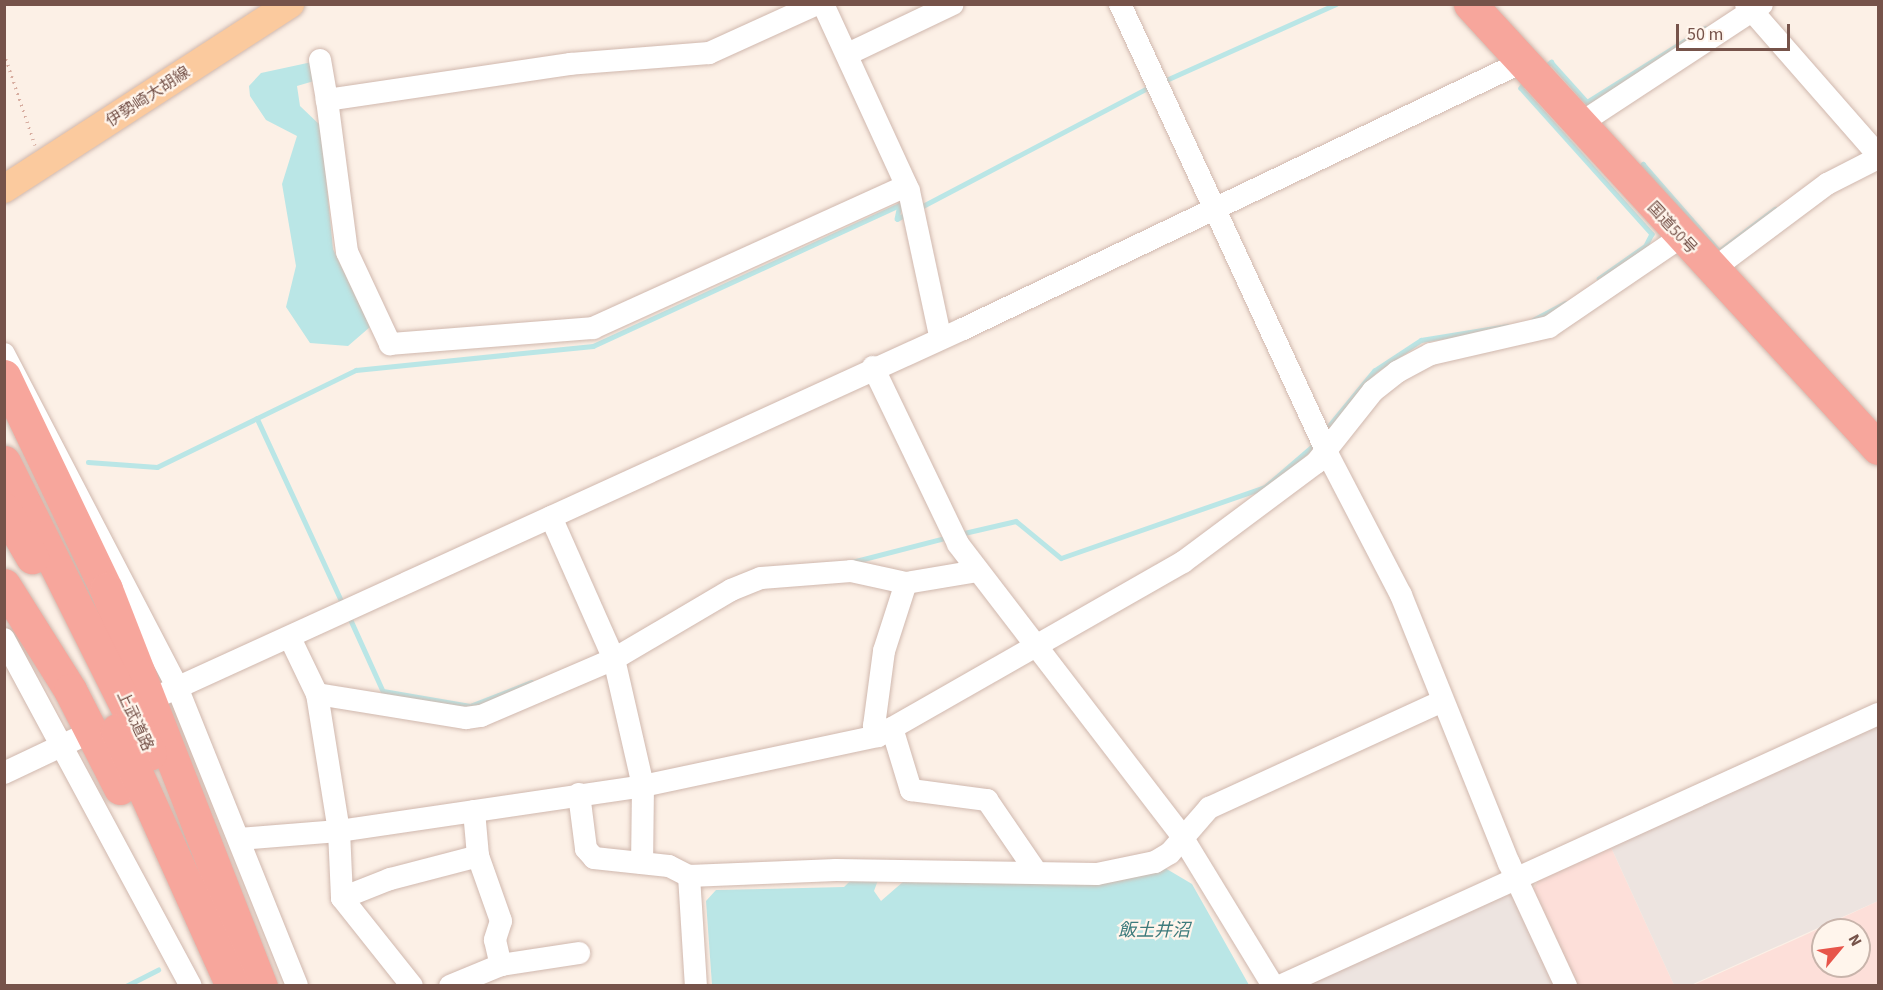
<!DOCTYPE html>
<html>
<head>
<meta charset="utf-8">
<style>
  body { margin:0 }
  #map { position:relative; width:1883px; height:990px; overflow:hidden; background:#fcf0e6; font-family:"Source Sans 3","Noto Sans JP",sans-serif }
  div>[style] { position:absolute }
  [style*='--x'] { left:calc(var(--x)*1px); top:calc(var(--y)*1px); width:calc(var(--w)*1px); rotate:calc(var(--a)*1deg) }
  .commercial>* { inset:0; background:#fddfd9 }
  .industrial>* { inset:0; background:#ede4e0 }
  .water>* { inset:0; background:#bae6e6 }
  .stream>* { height:4.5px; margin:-2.25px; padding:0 2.25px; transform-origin:2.25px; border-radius:2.25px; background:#bae6e6 }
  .path>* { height:3px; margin-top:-1.5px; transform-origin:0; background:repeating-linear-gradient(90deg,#d7ada0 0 1.5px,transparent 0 6px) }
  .roads { filter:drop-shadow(0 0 2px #d0b8ae) drop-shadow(0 0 2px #d0b8ae) }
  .minor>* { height:22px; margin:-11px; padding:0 11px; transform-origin:11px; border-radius:11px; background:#fff }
  .major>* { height:28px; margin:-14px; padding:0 14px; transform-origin:14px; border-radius:14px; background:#fbca9e }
  .highway>* { height:33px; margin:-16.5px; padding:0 16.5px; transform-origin:16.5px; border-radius:16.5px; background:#f7a69c }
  span { translate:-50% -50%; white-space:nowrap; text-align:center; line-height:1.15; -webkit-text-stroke:4.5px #fff5ec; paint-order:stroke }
  .street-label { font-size:16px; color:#76534a }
  .water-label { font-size:18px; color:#3d7b7c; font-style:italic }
  .frame { position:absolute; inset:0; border:6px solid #76534a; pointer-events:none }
  .north { position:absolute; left:1811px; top:918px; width:60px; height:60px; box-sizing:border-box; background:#fff5ec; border:2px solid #c8b4ab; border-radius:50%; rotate:61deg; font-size:16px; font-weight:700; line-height:24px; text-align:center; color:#76534a }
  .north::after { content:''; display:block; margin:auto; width:21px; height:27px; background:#e7554a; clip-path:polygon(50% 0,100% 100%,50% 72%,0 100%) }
  .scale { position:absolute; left:1676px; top:24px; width:114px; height:27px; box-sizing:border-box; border:3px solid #76534a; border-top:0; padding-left:8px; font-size:18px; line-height:21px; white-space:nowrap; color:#76534a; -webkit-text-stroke:4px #fff5ec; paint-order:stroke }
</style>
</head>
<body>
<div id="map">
  <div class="commercial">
    <i style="clip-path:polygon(1610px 845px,1674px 985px,1576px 985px,1532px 892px,1539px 878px)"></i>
    <i style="clip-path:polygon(evenodd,1878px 901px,1878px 985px,1691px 986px,1803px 936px,1878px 901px,1823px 930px,1859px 930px,1859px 966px,1823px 966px,1823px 930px)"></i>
  </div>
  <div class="industrial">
    <i style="clip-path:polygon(1878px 726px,1878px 901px,1691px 985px,1674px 985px,1610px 845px)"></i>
    <i style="clip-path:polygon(1505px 894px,1517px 896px,1557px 986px,1297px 986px)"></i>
  </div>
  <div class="water">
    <i style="clip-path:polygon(312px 62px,314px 81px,297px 86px,300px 106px,321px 126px,333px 249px,370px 327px,348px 346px,310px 343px,286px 307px,296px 266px,282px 184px,297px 136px,266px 120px,250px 96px,249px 86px,261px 73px)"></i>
    <i style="clip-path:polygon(1165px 868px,1192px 884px,1249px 985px,712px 985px,706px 901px,716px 890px,844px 887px,851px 880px,878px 880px,874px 891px,881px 901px,904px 881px,1084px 885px)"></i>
  </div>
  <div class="stream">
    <i style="--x:1545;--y:67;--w:8;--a:-40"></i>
    <i style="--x:1551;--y:62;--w:54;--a:48"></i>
    <i style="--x:1587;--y:102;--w:139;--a:-32.1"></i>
    <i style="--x:1164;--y:81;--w:188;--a:-24.1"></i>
    <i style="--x:1524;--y:84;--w:5;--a:127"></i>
    <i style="--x:1521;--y:88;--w:196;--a:48.1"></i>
    <i style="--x:1652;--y:234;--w:13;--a:117"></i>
    <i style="--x:1646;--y:246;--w:57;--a:144.9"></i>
    <i style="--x:1639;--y:170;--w:7;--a:-56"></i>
    <i style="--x:1643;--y:164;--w:116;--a:48.9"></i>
    <i style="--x:1719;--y:251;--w:70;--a:-36.9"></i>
    <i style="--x:919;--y:208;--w:259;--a:-27.7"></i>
    <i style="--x:1533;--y:320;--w:36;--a:-28"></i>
    <i style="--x:257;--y:418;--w:207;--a:65.2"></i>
    <i style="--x:1324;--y:432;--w:79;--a:-50.7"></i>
    <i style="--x:1374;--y:371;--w:56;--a:-33.4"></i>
    <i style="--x:1421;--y:340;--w:87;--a:-9.2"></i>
    <i style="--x:88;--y:462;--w:69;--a:4.1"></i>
    <i style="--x:157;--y:467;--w:221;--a:-26"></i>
    <i style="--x:356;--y:370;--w:238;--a:-5.8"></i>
    <i style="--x:593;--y:346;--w:338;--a:-24.7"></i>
    <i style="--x:900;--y:205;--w:14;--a:102"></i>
    <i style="--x:897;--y:219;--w:10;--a:-29"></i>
    <i style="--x:960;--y:534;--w:57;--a:-13.1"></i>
    <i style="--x:1016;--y:521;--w:58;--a:39.4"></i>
    <i style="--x:1061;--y:558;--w:216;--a:-19.2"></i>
    <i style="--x:1265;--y:487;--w:66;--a:-40.7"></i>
    <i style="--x:852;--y:562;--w:100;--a:-14.5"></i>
    <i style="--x:349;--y:616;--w:82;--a:65.6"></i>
    <i style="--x:383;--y:691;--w:88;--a:9.8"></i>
    <i style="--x:470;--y:706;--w:66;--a:-21.2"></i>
    <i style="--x:126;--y:986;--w:36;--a:-27"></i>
  </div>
  <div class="path">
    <i style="--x:4;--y:53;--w:97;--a:71.4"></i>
  </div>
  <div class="roads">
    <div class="minor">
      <i style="--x:817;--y:4;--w:119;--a:155.6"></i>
      <i style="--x:709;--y:53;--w:139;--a:175.5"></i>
      <i style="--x:570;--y:64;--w:246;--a:171.6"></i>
      <i style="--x:327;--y:100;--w:153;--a:82.5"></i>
      <i style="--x:347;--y:252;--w:102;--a:64.9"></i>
      <i style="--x:390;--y:344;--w:204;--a:-4.5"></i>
      <i style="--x:593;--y:328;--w:344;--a:-24.4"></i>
      <i style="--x:823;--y:4;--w:206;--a:65.3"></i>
      <i style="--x:909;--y:191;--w:147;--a:77.9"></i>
      <i style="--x:1120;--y:4;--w:494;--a:65.2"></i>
      <i style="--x:1327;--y:453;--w:160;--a:62.5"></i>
      <i style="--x:1401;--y:595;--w:289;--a:68.1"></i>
      <i style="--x:1509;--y:863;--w:136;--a:65.1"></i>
      <i style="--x:1746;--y:4;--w:201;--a:48.8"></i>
      <i style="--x:848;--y:54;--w:116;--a:-25.5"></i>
      <i style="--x:320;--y:60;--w:41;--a:80.1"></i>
      <i style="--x:1578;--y:125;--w:220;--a:-33.3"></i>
      <i style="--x:1712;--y:270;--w:144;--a:-36.8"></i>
      <i style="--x:1827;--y:184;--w:57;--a:-27"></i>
      <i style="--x:4;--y:354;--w:375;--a:62.5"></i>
      <i style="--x:177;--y:687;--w:322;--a:68.1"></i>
      <i style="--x:873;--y:367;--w:196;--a:64.3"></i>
      <i style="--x:958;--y:544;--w:367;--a:52.5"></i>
      <i style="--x:1181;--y:835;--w:177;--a:58.6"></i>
      <i style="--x:551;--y:517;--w:155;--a:66.1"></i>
      <i style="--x:614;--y:659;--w:130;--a:77.1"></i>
      <i style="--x:643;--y:786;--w:77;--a:90.7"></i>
      <i style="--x:290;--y:638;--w:62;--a:64.3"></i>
      <i style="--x:317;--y:694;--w:139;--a:80.9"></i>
      <i style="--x:339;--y:831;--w:67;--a:87.4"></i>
      <i style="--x:342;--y:898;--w:112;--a:51.5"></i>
      <i style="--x:4;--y:639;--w:394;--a:61.7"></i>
      <i style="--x:317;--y:694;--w:151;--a:9.2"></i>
      <i style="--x:466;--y:718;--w:15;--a:-8"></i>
      <i style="--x:481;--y:716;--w:145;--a:-23.2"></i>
      <i style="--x:614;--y:659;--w:136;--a:-30.5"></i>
      <i style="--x:731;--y:590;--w:32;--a:-22"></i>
      <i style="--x:761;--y:578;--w:90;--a:-4.4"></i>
      <i style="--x:851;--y:571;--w:56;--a:12.3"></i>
      <i style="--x:906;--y:583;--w:73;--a:-9.5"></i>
      <i style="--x:161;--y:695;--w:882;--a:-24.53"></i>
      <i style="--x:963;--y:329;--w:619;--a:-25.53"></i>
      <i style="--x:892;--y:728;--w:65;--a:73"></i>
      <i style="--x:911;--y:790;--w:77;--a:7.5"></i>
      <i style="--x:987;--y:800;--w:88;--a:55.6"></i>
      <i style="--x:878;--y:736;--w:11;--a:-112"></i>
      <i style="--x:874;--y:726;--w:76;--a:-82.4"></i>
      <i style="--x:884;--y:651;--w:71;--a:-72.1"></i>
      <i style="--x:4;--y:773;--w:80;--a:-25.3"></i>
      <i style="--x:579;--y:794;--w:55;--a:82.7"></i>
      <i style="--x:586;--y:849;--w:12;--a:48"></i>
      <i style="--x:594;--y:858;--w:75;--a:6.1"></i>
      <i style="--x:669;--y:866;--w:22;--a:27"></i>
      <i style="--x:689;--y:876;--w:147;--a:-2.3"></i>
      <i style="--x:836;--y:870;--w:261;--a:0.9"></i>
      <i style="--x:1097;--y:874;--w:59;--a:-11.7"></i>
      <i style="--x:1155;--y:862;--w:17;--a:-31"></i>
      <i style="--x:1170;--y:853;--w:60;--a:-49.1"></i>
      <i style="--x:1209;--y:808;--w:255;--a:-24.6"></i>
      <i style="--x:474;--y:811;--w:45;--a:84.9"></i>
      <i style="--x:478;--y:856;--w:69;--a:70.5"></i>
      <i style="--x:501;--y:921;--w:20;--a:108"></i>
      <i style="--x:495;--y:940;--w:26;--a:77"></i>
      <i style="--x:239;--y:839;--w:100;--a:-4.6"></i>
      <i style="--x:339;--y:831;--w:307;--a:-8.4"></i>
      <i style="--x:643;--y:786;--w:240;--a:-12"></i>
      <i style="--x:878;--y:736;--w:351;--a:-29.7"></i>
      <i style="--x:1183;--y:562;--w:166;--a:-36.7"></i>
      <i style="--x:1316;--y:463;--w:92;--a:-51.6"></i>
      <i style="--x:1373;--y:391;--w:31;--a:-38"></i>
      <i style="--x:1397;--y:372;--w:38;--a:-28"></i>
      <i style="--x:1431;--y:354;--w:121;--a:-12.9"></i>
      <i style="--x:1549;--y:327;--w:160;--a:-34.3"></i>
      <i style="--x:689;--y:876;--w:110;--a:86.4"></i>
      <i style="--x:342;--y:898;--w:52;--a:-21.6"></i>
      <i style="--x:390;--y:879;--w:91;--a:-14.6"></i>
      <i style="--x:450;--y:986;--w:55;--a:-22.4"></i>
      <i style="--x:501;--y:965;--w:79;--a:-8.7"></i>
      <i style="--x:1280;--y:986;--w:657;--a:-24.46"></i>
    </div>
    <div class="major">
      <i style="--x:4;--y:189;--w:341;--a:-32.9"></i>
    </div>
    <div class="highway">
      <i style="--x:1470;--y:4;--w:603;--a:47.42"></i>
      <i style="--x:4;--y:376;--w:236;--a:64.4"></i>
      <i style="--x:106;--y:589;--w:426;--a:68.7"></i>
      <i style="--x:4;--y:462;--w:326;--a:63.4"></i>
      <i style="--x:4;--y:509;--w:56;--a:59.7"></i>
      <i style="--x:4;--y:585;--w:124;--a:57.8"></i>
      <i style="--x:70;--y:690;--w:110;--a:63"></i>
      <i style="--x:117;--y:730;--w:281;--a:65.8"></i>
    </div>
  </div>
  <div class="street-label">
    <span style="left:148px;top:97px;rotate:-33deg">伊勢崎大胡線</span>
    <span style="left:1672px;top:228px;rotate:47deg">国道50号</span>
    <span style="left:135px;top:721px;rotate:65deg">上武道路</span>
  </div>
  <div class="water-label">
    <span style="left:1154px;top:931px">飯土井沼</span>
  </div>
  <div class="frame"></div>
  <div class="north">N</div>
  <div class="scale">50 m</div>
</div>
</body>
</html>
